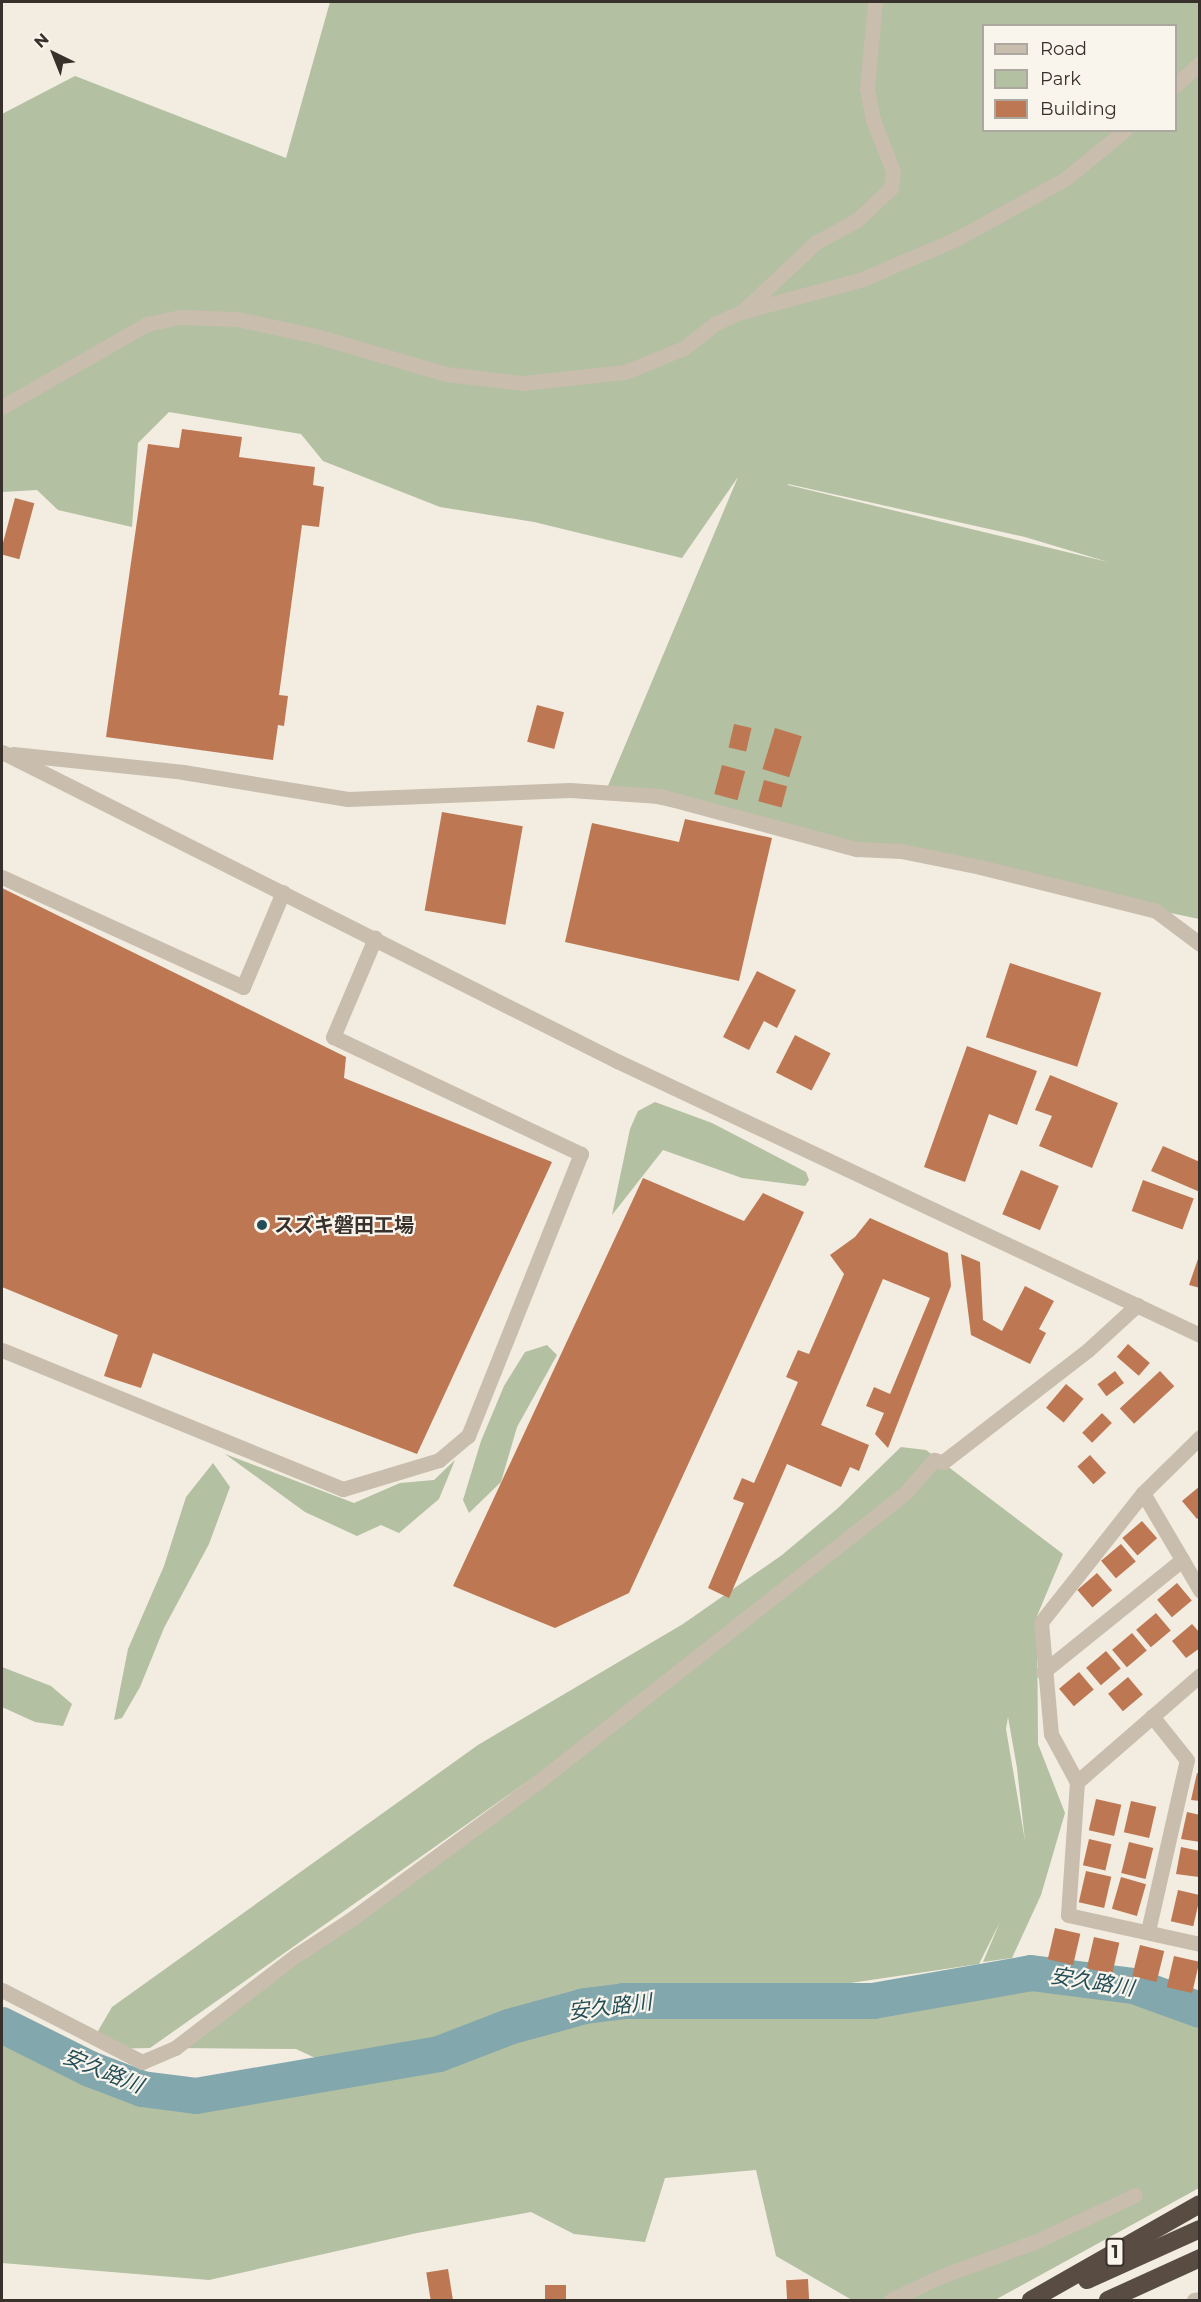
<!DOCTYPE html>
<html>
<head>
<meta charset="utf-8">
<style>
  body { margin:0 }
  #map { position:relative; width:1201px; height:2302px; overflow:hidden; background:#f2ece1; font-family:Montserrat,"Noto Sans JP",sans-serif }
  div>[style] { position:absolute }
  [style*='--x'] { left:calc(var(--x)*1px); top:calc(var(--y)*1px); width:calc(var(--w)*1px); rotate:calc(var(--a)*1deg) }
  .green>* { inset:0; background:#b3c0a1 }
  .river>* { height:36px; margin:-18px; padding:0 18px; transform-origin:18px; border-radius:18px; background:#82a7ad }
  .building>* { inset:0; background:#bd7853; transform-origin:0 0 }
  .minor>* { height:15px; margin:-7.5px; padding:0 7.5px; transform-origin:7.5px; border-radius:7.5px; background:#c9bdad }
  .highway>* { height:18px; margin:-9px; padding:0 9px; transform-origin:9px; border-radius:9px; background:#594c43 }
  .dots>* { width:16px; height:16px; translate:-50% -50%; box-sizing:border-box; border:3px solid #f9f5ed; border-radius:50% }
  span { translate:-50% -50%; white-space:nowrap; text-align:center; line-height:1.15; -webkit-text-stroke:4.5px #f9f5ed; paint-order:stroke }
  .shield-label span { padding:2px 4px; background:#f9f5ed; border:2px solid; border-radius:4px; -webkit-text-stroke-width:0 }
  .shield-label { font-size:18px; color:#38312b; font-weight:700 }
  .poi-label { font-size:20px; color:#38312b; font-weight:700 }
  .left { translate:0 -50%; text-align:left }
  .water-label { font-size:21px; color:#234e57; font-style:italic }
  .frame { position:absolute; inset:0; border:3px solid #38312b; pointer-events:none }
  .legend { position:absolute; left:982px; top:24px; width:195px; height:108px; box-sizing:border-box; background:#f9f5ed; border:2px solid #aca79f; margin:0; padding:8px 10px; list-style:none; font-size:18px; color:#38312b }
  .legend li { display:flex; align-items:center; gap:12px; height:30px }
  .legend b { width:30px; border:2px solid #aca79f }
  .north { position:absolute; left:24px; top:24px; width:60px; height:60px; -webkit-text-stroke:4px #f9f5ed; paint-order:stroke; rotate:317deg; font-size:16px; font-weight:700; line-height:24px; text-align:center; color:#38312b }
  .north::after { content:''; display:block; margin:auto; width:21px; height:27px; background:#38312b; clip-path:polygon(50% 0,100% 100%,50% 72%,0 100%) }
</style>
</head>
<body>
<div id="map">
  <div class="green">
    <i style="clip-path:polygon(evenodd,330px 2px,1199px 2px,1199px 919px,605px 793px,738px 477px,682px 558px,534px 522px,440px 507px,323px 461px,301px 434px,169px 412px,138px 443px,132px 527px,58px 510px,37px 490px,2px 492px,2px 114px,75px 76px,286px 158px,330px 2px,984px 26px,1176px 26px,1176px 130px,984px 130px,984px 26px,330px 2px,788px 484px,1025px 537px,1108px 562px,788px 485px,788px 484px)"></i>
    <i style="clip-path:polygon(655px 1102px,712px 1123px,806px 1172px,809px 1180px,805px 1186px,742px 1178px,663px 1150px,612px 1215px,630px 1129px,638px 1111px)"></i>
    <i style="clip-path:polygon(547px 1345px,557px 1355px,517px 1427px,501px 1482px,469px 1513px,463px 1500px,481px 1441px,504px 1386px,525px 1352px)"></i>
    <i style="clip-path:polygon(evenodd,901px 1447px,926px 1450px,1063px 1554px,1037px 1616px,1038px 1744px,1065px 1813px,1041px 1895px,1012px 1958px,983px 1962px,1000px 1922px,979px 1964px,803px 1990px,600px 1988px,436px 2043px,326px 2063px,296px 2049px,175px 2048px,616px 1719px,150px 2048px,104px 2049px,98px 2031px,112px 2007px,478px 1745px,683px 1624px,782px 1555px,837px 1509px,901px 1447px,1008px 1717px,1017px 1768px,1025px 1841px,1006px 1729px,1008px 1717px)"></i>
    <i style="clip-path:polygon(225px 1454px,354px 1503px,400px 1483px,434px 1480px,455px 1460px,439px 1499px,399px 1533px,381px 1525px,357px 1536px,305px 1512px)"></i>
    <i style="clip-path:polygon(213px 1463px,230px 1487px,209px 1544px,164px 1628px,140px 1687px,122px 1718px,114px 1720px,128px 1649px,164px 1566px,186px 1497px)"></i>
    <i style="clip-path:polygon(2px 1667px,51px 1686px,72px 1704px,63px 1726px,35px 1722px,2px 1707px)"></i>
    <i style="clip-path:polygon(1112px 1985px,1199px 2010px,1199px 2188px,995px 2300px,852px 2300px,776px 2256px,756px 2170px,665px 2178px,645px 2242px,574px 2234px,531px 2212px,417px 2233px,209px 2280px,2px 2263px,2px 2032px,85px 2081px,214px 2094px,402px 2063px,579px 2015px,642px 2009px,717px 2016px,807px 2007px,918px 2010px,1009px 1988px)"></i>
  </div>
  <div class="river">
    <i style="--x:2;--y:2025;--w:98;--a:26.6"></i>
    <i style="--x:90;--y:2069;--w:56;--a:21"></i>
    <i style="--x:142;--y:2089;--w:54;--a:7.4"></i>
    <i style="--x:196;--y:2096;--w:247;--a:-9.8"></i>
    <i style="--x:439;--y:2054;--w:75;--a:-21.1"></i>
    <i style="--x:509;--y:2027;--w:79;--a:-15.4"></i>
    <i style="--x:585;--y:2006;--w:39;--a:-7"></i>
    <i style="--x:624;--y:2001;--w:249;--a:0"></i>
    <i style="--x:873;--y:2001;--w:160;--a:-10"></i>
    <i style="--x:1031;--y:1973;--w:104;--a:7.2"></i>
    <i style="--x:1134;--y:1986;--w:70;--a:20"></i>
  </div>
  <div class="building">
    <i style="clip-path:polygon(182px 429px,242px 437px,239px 457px,315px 467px,313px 485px,324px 487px,319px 527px,302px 525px,279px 695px,288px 696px,284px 726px,278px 725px,273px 760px,106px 737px,148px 444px,179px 448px)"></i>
    <i style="left:15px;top:498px;width:20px;height:58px;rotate:15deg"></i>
    <i style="left:537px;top:705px;width:28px;height:38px;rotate:15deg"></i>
    <i style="left:734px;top:724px;width:18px;height:24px;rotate:13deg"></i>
    <i style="left:775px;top:728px;width:28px;height:43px;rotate:17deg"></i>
    <i style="left:722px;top:765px;width:24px;height:30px;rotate:15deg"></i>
    <i style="left:764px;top:780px;width:24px;height:22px;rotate:15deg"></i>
    <i style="left:442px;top:812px;width:82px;height:100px;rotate:10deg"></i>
    <i style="clip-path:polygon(685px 819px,772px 838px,739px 981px,565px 942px,592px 823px,679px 842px)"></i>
    <i style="clip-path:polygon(2px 888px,346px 1057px,344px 1078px,552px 1162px,417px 1454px,153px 1353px,141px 1388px,104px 1376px,118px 1335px,2px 1287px)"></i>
    <i style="left:1010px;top:963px;width:96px;height:78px;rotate:18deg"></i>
    <i style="clip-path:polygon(757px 971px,796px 990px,777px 1028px,764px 1021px,749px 1050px,723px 1037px)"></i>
    <i style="left:795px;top:1035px;width:40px;height:42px;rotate:27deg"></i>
    <i style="clip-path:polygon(967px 1046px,1037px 1071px,1017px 1125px,989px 1114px,965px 1182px,924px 1167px)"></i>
    <i style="clip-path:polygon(1050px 1075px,1118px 1103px,1092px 1168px,1039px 1146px,1052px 1116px,1035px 1110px)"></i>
    <i style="clip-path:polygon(1163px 1146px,1200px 1162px,1200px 1192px,1151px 1171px)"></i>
    <i style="left:1021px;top:1170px;width:41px;height:48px;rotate:23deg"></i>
    <i style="clip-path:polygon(643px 1178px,744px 1221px,763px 1193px,804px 1212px,629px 1593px,555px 1628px,453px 1586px)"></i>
    <i style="left:1143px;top:1180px;width:54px;height:33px;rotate:20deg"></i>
    <i style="clip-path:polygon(870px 1218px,948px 1253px,951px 1286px,888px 1448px,875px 1434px,884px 1413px,866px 1406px,874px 1387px,890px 1394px,930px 1298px,883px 1279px,821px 1425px,869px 1445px,859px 1471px,850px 1467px,841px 1487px,787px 1464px,729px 1598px,708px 1588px,744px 1503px,733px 1499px,742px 1478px,754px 1483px,798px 1382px,786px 1377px,798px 1350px,809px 1354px,844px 1274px,830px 1255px,855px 1237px)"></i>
    <i style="clip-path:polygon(961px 1254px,980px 1262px,983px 1320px,1002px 1331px,1025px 1286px,1054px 1301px,1039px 1329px,1046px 1333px,1030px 1364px,971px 1335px)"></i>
    <i style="clip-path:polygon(1199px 1256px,1200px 1256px,1200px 1288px,1189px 1285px)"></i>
    <i style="left:1128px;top:1344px;width:29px;height:17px;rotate:41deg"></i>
    <i style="left:1115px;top:1371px;width:15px;height:22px;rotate:53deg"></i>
    <i style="left:1160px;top:1371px;width:21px;height:55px;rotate:47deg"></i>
    <i style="left:1066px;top:1384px;width:23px;height:31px;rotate:40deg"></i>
    <i style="left:1102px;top:1413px;width:14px;height:28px;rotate:45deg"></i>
    <i style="left:1090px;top:1455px;width:24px;height:17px;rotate:48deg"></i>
    <i style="clip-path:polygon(1200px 1486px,1200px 1516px,1197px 1519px,1182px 1501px)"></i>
    <i style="left:1142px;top:1521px;width:23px;height:26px;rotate:49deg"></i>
    <i style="left:1121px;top:1544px;width:23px;height:26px;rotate:50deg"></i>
    <i style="left:1097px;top:1573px;width:23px;height:26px;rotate:49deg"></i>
    <i style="left:1177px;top:1583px;width:23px;height:26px;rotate:50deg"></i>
    <i style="left:1156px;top:1613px;width:23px;height:26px;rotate:50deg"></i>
    <i style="clip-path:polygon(1192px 1624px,1200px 1633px,1200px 1648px,1186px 1658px,1172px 1641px)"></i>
    <i style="left:1132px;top:1633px;width:23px;height:26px;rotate:50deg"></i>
    <i style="left:1106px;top:1651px;width:23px;height:26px;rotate:50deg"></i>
    <i style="left:1079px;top:1672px;width:23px;height:26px;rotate:50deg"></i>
    <i style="left:1128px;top:1677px;width:23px;height:26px;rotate:50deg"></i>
    <i style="clip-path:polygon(1197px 1773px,1200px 1774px,1200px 1801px,1191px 1800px)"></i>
    <i style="left:1096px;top:1799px;width:26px;height:32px;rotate:13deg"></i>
    <i style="left:1131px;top:1801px;width:26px;height:32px;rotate:13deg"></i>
    <i style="clip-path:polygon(1187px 1812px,1200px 1815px,1200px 1842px,1181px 1839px)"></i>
    <i style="left:1089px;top:1839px;width:23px;height:27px;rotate:13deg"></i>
    <i style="left:1129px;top:1842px;width:25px;height:32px;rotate:14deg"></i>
    <i style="clip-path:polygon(1181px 1847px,1200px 1851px,1199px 1877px,1176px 1874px)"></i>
    <i style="left:1086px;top:1871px;width:26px;height:32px;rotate:13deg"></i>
    <i style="left:1121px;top:1877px;width:26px;height:33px;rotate:16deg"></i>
    <i style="left:1178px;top:1890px;width:23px;height:32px;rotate:13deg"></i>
    <i style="left:1055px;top:1928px;width:26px;height:32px;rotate:13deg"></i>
    <i style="left:1094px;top:1937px;width:26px;height:32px;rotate:13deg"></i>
    <i style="left:1140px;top:1945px;width:25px;height:32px;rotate:14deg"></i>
    <i style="left:1174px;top:1956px;width:26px;height:32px;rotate:13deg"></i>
    <i style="left:448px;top:2269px;width:31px;height:22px;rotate:81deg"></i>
    <i style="left:808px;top:2279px;width:21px;height:22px;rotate:87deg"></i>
    <i style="left:545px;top:2285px;width:21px;height:15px"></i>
  </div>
  <div class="minor">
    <i style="--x:1176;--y:85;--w:33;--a:-43"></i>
    <i style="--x:744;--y:310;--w:98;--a:-43.3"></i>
    <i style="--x:815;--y:243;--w:48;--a:-28.7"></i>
    <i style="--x:857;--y:220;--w:47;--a:-43.3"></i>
    <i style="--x:891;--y:188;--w:17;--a:-83"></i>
    <i style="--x:893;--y:171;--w:55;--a:-111.4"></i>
    <i style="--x:873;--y:120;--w:33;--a:-101"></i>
    <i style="--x:867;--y:88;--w:86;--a:-84.7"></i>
    <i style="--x:2;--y:407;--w:167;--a:-29.8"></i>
    <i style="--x:147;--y:324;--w:35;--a:-12"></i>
    <i style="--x:181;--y:317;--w:56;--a:2"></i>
    <i style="--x:237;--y:319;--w:81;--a:12.1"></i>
    <i style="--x:316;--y:336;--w:135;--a:16.3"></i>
    <i style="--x:446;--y:374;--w:78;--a:6.7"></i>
    <i style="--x:523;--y:383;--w:103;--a:-6.2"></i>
    <i style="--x:625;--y:372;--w:64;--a:-22.1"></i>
    <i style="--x:684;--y:348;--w:41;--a:-38"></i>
    <i style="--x:716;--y:323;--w:27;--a:-24"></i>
    <i style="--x:741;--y:312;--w:123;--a:-15.1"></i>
    <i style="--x:860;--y:280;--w:104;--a:-23.1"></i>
    <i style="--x:956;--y:239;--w:124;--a:-28.8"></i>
    <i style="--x:1065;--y:179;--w:77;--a:-39.2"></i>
    <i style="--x:2;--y:752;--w:688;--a:26.68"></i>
    <i style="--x:617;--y:1061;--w:644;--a:25.17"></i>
    <i style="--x:13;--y:754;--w:171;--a:6"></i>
    <i style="--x:183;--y:772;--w:167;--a:9.3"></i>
    <i style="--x:348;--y:799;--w:222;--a:-2.3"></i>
    <i style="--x:570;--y:790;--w:90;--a:3.8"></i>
    <i style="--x:660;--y:796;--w:204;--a:15.1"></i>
    <i style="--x:857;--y:849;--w:44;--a:2.6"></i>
    <i style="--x:901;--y:851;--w:81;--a:11.4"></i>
    <i style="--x:980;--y:867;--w:181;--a:14"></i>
    <i style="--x:1156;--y:911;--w:55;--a:36.9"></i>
    <i style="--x:2;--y:877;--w:265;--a:24.5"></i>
    <i style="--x:243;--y:987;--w:103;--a:-67.2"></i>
    <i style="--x:2;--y:1350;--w:368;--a:22.2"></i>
    <i style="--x:343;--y:1489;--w:100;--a:-16.8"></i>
    <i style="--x:439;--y:1460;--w:38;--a:-40"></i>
    <i style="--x:468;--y:1436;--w:304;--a:-68.2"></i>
    <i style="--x:581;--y:1154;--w:274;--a:-154.7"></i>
    <i style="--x:333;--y:1037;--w:108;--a:-67"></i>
    <i style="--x:1200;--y:1437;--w:80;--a:135.5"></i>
    <i style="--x:1143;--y:1493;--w:164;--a:128.3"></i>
    <i style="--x:1041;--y:1622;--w:112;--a:84.9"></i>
    <i style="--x:1051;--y:1734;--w:55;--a:61.6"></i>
    <i style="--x:1077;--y:1782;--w:133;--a:93.9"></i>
    <i style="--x:1068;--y:1915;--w:135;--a:12.4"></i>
    <i style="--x:1143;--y:1493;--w:113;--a:59.6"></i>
    <i style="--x:1043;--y:1672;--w:179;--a:-38.9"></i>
    <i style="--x:1077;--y:1782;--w:163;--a:-41"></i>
    <i style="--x:1148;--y:1931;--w:175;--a:-77.2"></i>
    <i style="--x:1187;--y:1760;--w:56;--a:-128.5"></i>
    <i style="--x:2;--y:1990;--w:157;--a:27.2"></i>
    <i style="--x:142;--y:2062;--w:36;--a:-23"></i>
    <i style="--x:175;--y:2048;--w:151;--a:-37.5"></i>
    <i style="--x:295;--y:1956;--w:66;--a:-33.2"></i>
    <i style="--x:350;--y:1920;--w:233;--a:-36.3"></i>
    <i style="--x:538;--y:1782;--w:469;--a:-38.2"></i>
    <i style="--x:906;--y:1492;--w:43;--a:-48.8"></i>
    <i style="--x:934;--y:1460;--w:9;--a:13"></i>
    <i style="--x:943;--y:1462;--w:183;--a:-37.7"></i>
    <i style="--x:1088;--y:1350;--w:67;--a:-42.6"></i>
    <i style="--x:891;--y:2300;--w:53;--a:-25.6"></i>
    <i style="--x:939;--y:2277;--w:104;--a:-20.2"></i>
    <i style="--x:1037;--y:2241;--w:108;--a:-25.1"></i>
    <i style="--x:1194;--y:2300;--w:6;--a:-9"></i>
  </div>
  <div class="highway">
    <i style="--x:1087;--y:2280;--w:124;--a:-24.3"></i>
    <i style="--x:1031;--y:2300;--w:194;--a:-29.6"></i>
    <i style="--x:1108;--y:2300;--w:101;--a:-24.5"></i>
  </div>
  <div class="dots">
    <i style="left:262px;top:1225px;background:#234e57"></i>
  </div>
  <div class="shield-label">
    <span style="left:1115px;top:2252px">1</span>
  </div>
  <div class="poi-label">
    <span class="left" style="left:274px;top:1225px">スズキ磐田工場</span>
  </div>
  <div class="water-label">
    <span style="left:1092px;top:1982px;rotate:9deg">安久路川</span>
    <span style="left:610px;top:2007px;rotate:-7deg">安久路川</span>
    <span style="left:103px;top:2071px;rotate:22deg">安久路川</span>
  </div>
  <div class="frame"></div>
  <ul class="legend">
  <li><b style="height:8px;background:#c9bdad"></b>Road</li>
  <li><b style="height:16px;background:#b3c0a1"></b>Park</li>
  <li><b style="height:16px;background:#bd7853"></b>Building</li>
  </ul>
  <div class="north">N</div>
</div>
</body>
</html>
